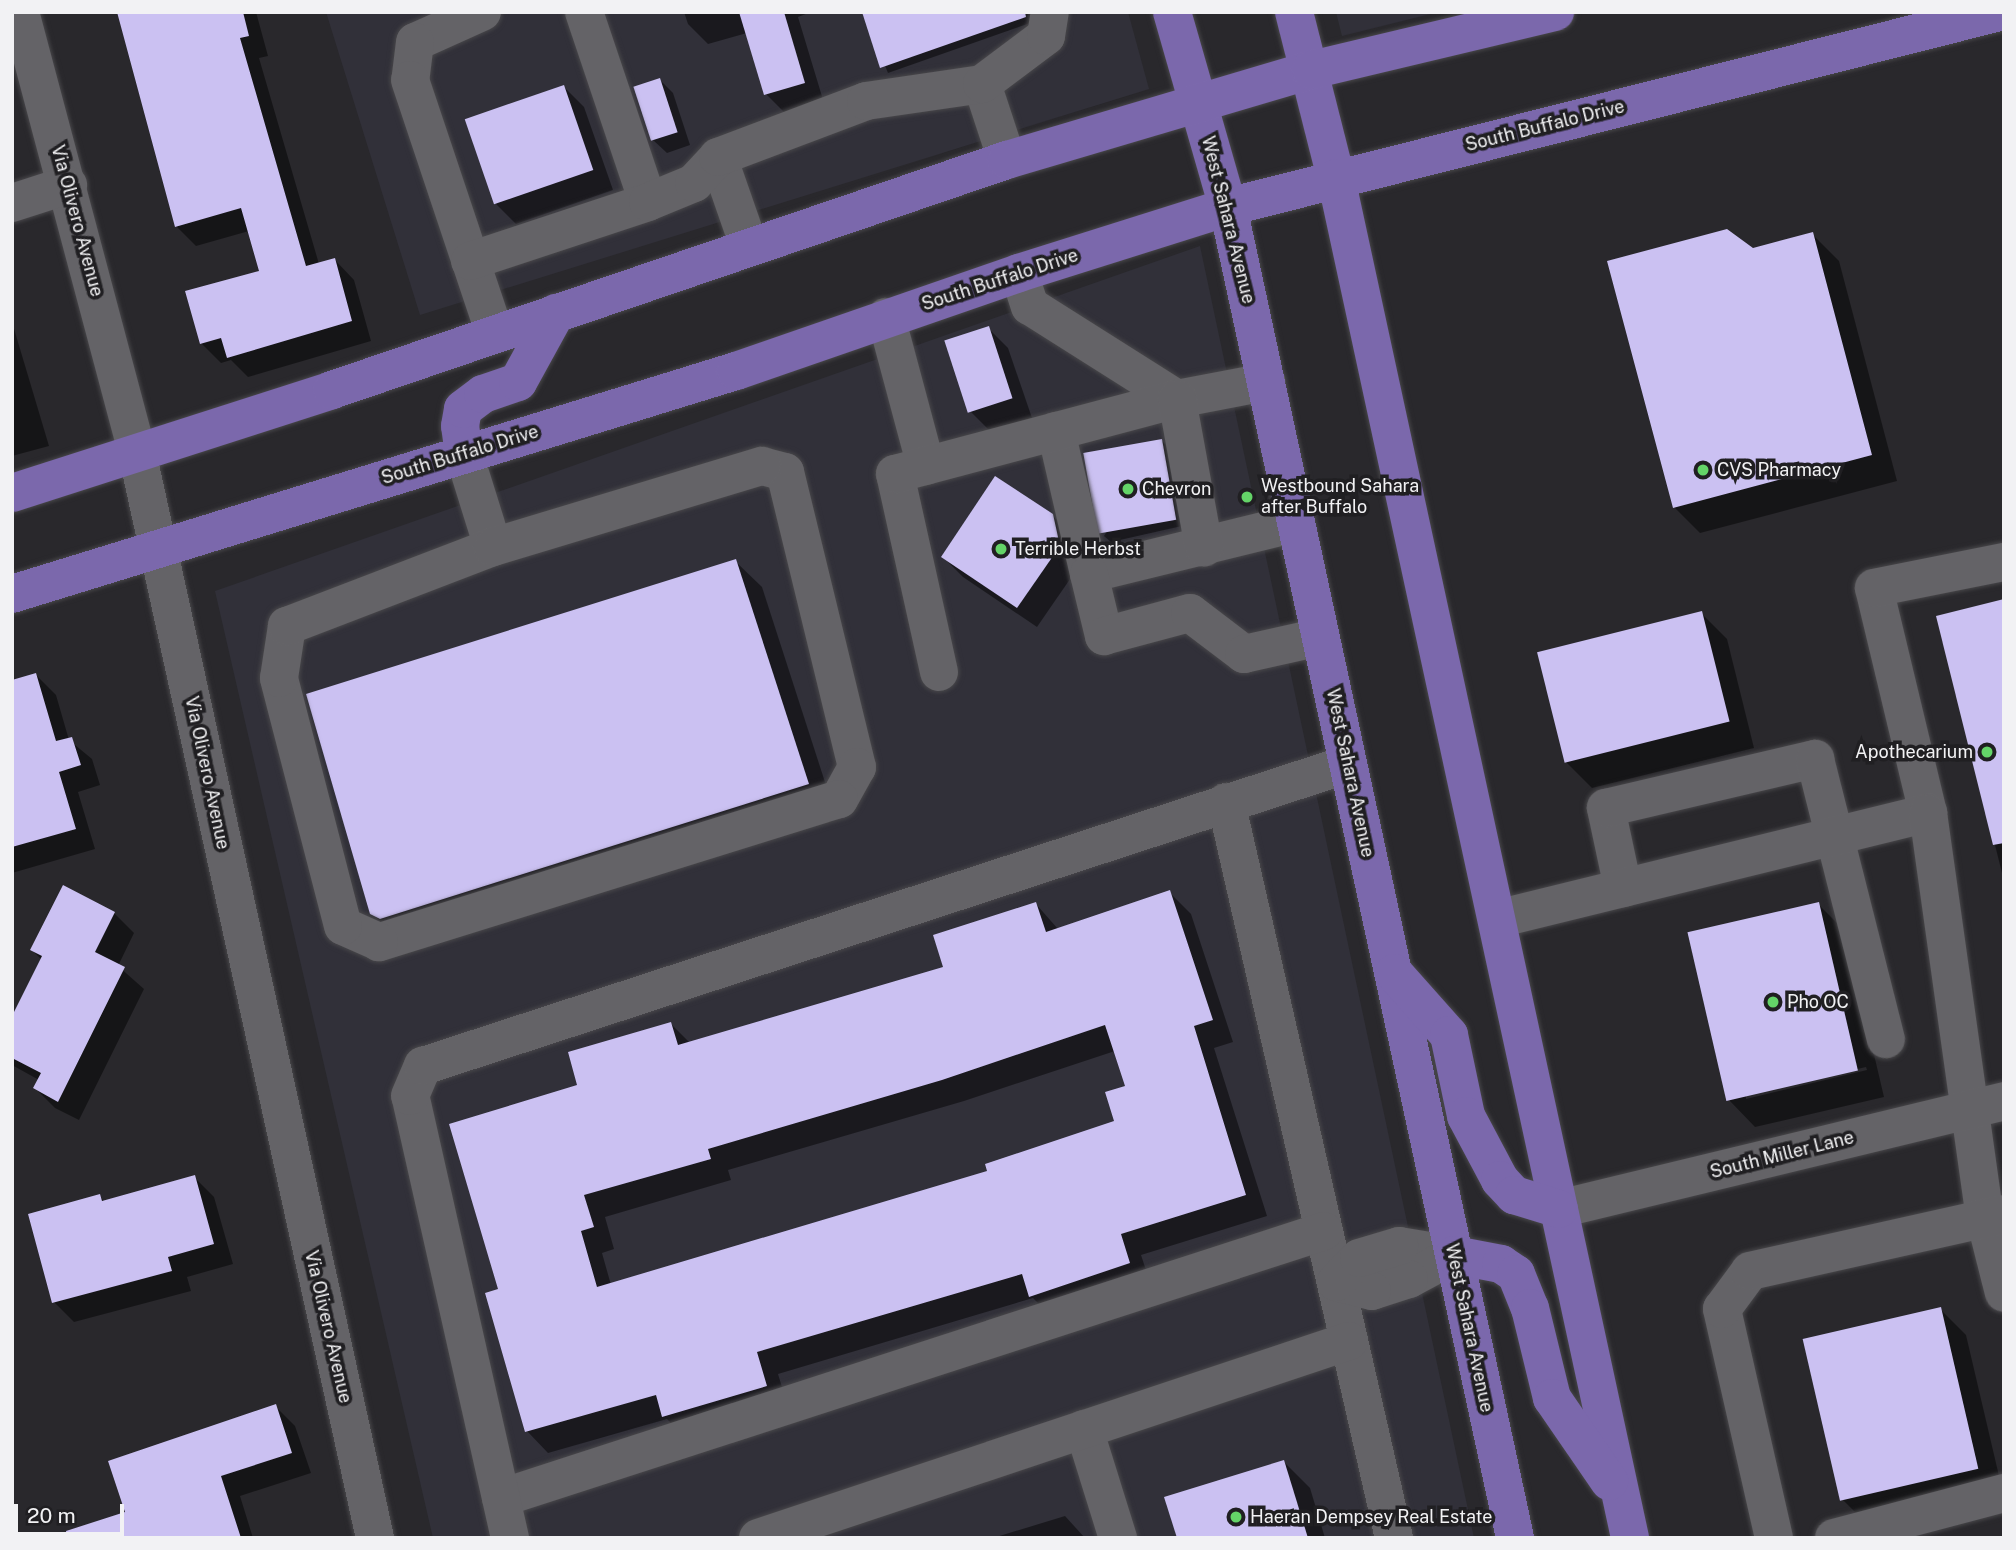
<!DOCTYPE html>
<html>
<head>
<meta charset="utf-8">
<style>
  body { margin:0 }
  #map { position:relative; width:2016px; height:1550px; overflow:hidden; background:#29282c; font-family:"Public Sans",sans-serif }
  div>[style] { position:absolute }
  [style*='--x'] { left:calc(var(--x)*1px); top:calc(var(--y)*1px); width:calc(var(--w)*1px); rotate:calc(var(--a)*1deg) }
  .built>* { inset:0; background:#313039 }
  .shadow>* { inset:0; background:#0007 }
  .building>* { inset:0; background:#cbc1f2; transform-origin:0 0 }
  .roads { filter:drop-shadow(0 0 2px #48474a) drop-shadow(0 0 2px #48474a) }
  .minor>* { height:38px; margin:-19px; padding:0 19px; transform-origin:19px; border-radius:19px; background:#646367 }
  .major>* { height:38px; margin:-19px; padding:0 19px; transform-origin:19px; border-radius:19px; background:#7b68ac }
  .dots>* { width:19px; height:19px; translate:-50% -50%; box-sizing:border-box; border:4px solid #201f22; border-radius:50% }
  span { translate:-50% -50%; white-space:nowrap; text-align:center; line-height:1.15; -webkit-text-stroke:7px #201f22; paint-order:stroke }
  .street-label { font-size:18px; color:#f2f2f4 }
  .poi-label { font-size:18px; color:#f2f2f4 }
  .left { translate:0 -50%; text-align:left }
  .right { translate:-100% -50%; text-align:right }
  .frame { position:absolute; inset:0; border:14px solid #f2f2f4; pointer-events:none }
  .scale { position:absolute; left:14px; top:1504px; width:110px; height:32px; box-sizing:border-box; border:4px solid #f2f2f4; border-top:0; padding-left:9px; font-size:21px; line-height:24px; white-space:nowrap; color:#f2f2f4; -webkit-text-stroke:5px #201f22; paint-order:stroke }
</style>
</head>
<body>
<div id="map">
  <div class="built">
    <i style="clip-path:polygon(326px 12px,1128px 12px,1149px 89px,420px 315px)"></i>
    <i style="clip-path:polygon(1336px 12px,1439px 12px,1342px 36px)"></i>
    <i style="clip-path:polygon(1200px 246px,1474px 1538px,433px 1538px,215px 591px)"></i>
  </div>
  <div class="shadow">
    <i style="clip-path:polygon(132px 12px,256px 12px,268px 56px,259px 58px,319px 264px,335px 260px,354px 280px,371px 341px,248px 377px,231px 360px,221px 363px,201px 343px,261px 272px,249px 231px,196px 246px,176px 226px)"></i>
    <i style="clip-path:polygon(684px 12px,811px 12px,798px 17px,824px 103px,786px 114px,766px 94px,747px 33px,708px 44px,688px 24px)"></i>
    <i style="clip-path:polygon(863px 12px,1036px 12px,1033px 22px,888px 73px)"></i>
    <i style="clip-path:polygon(660px 80px,673px 93px,690px 145px,667px 153px,653px 140px)"></i>
    <i style="clip-path:polygon(564px 87px,584px 107px,613px 190px,516px 224px,496px 204px)"></i>
    <i style="clip-path:polygon(1812px 234px,1839px 261px,1897px 481px,1700px 533px,1674px 507px,1752px 250px)"></i>
    <i style="clip-path:polygon(12px 322px,49px 446px,12px 456px)"></i>
    <i style="clip-path:polygon(988px 328px,1008px 348px,1032px 418px,990px 431px,970px 411px)"></i>
    <i style="clip-path:polygon(1162px 441px,1168px 447px,1182px 526px,1111px 542px,1104px 536px)"></i>
    <i style="clip-path:polygon(1052px 515px,1072px 536px,1079px 566px,1037px 627px,963px 577px,943px 557px)"></i>
    <i style="clip-path:polygon(735px 561px,762px 587px,834px 810px,399px 940px,372px 913px)"></i>
    <i style="clip-path:polygon(2004px 601px,2004px 881px,1938px 617px)"></i>
    <i style="clip-path:polygon(1701px 613px,1727px 639px,1754px 748px,1592px 788px,1566px 762px)"></i>
    <i style="clip-path:polygon(36px 675px,56px 695px,69px 740px,92px 759px,100px 785px,78px 792px,95px 849px,12px 873px,12px 682px)"></i>
    <i style="clip-path:polygon(evenodd,1169px 892px,1191px 914px,1233px 1042px,1214px 1048px,1267px 1216px,1141px 1255px,1151px 1285px,1053px 1318px,1033px 1298px,778px 1374px,788px 1407px,686px 1438px,667px 1419px,548px 1453px,527px 1431px,500px 1290px,579px 1087px,671px 1024px,690px 1043px,945px 968px,1036px 904px,1058px 929px,1169px 892px,1115px 1051px,1127px 1087px,1117px 1122px,990px 1172px,611px 1285px,602px 1253px,614px 1249px,605px 1217px,731px 1180px,728px 1170px,964px 1101px,1115px 1051px)"></i>
    <i style="clip-path:polygon(evenodd,1818px 904px,1845px 931px,1884px 1097px,1755px 1127px,1729px 1100px,1818px 904px,1866px 1067px,1867px 1070px,1746px 1099px,1746px 1095px,1866px 1067px)"></i>
    <i style="clip-path:polygon(114px 913px,134px 933px,118px 966px,144px 989px,79px 1120px,55px 1108px,35px 1088px,39px 1080px,12px 1065px,12px 1020px,42px 960px,32px 950px)"></i>
    <i style="clip-path:polygon(194px 1177px,214px 1197px,233px 1264px,187px 1277px,191px 1291px,74px 1322px,54px 1302px,99px 1196px,105px 1202px)"></i>
    <i style="clip-path:polygon(1940px 1309px,1966px 1335px,1999px 1476px,1869px 1526px,1843px 1500px)"></i>
    <i style="clip-path:polygon(275px 1406px,295px 1426px,311px 1473px,240px 1496px,253px 1538px,103px 1538px)"></i>
    <i style="clip-path:polygon(1284px 1462px,1310px 1488px,1325px 1538px,1179px 1538px)"></i>
    <i style="clip-path:polygon(1065px 1516px,1085px 1538px,993px 1538px)"></i>
  </div>
  <div class="building">
    <i style="clip-path:polygon(117px 12px,243px 12px,249px 36px,240px 38px,306px 266px,335px 258px,352px 321px,227px 358px,221px 338px,200px 344px,185px 291px,259px 271px,241px 208px,175px 227px)"></i>
    <i style="clip-path:polygon(739px 12px,784px 12px,805px 83px,764px 95px)"></i>
    <i style="clip-path:polygon(862px 12px,1025px 12px,1026px 17px,880px 68px)"></i>
    <i style="left:660px;top:78px;width:57px;height:28px;rotate:72deg"></i>
    <i style="left:564px;top:85px;width:90px;height:105px;rotate:71deg"></i>
    <i style="clip-path:polygon(1727px 229px,1753px 248px,1813px 232px,1872px 455px,1673px 508px,1607px 261px)"></i>
    <i style="left:989px;top:326px;width:76px;height:47px;rotate:72deg"></i>
    <i style="left:1162px;top:439px;width:82px;height:80px;rotate:80deg"></i>
    <i style="clip-path:polygon(995px 476px,1053px 514px,1060px 546px,1017px 608px,941px 557px)"></i>
    <i style="clip-path:polygon(736px 559px,809px 784px,380px 919px,370px 914px,306px 694px)"></i>
    <i style="clip-path:polygon(2004px 599px,2004px 843px,1993px 845px,1936px 616px)"></i>
    <i style="left:1702px;top:611px;width:114px;height:170px;rotate:76deg"></i>
    <i style="clip-path:polygon(36px 673px,56px 741px,72px 737px,81px 765px,59px 772px,76px 829px,12px 847px,12px 680px)"></i>
    <i style="clip-path:polygon(63px 885px,115px 912px,95px 952px,125px 967px,58px 1102px,33px 1088px,41px 1073px,12px 1058px,12px 1016px,42px 956px,30px 950px)"></i>
    <i style="clip-path:polygon(evenodd,1170px 890px,1213px 1020px,1194px 1026px,1246px 1195px,1121px 1234px,1130px 1263px,1029px 1297px,1022px 1274px,757px 1352px,767px 1386px,662px 1417px,656px 1395px,525px 1432px,485px 1293px,498px 1289px,449px 1124px,577px 1085px,568px 1052px,671px 1022px,678px 1045px,943px 967px,933px 935px,1036px 902px,1046px 932px,1170px 890px,1105px 1025px,1125px 1086px,1105px 1092px,1114px 1121px,985px 1164px,987px 1171px,597px 1287px,581px 1231px,594px 1227px,584px 1195px,711px 1159px,708px 1149px,942px 1080px,1105px 1025px)"></i>
    <i style="left:1819px;top:902px;width:173px;height:135px;rotate:77deg"></i>
    <i style="clip-path:polygon(195px 1175px,214px 1244px,168px 1257px,172px 1271px,52px 1303px,28px 1214px,100px 1194px,102px 1201px)"></i>
    <i style="left:1941px;top:1307px;width:166px;height:142px;rotate:77deg"></i>
    <i style="clip-path:polygon(276px 1404px,292px 1453px,221px 1476px,241px 1538px,67px 1538px,66px 1531px,125px 1512px,108px 1461px)"></i>
    <i style="clip-path:polygon(1284px 1460px,1308px 1538px,1177px 1538px,1164px 1497px)"></i>
  </div>
  <div class="roads">
    <div class="minor">
      <i style="--x:20;--y:12;--w:455;--a:75.1"></i>
      <i style="--x:137;--y:452;--w:1112;--a:77.64"></i>
      <i style="--x:482;--y:12;--w:73;--a:155.9"></i>
      <i style="--x:415;--y:42;--w:38;--a:97"></i>
      <i style="--x:410;--y:80;--w:268;--a:71.5"></i>
      <i style="--x:584;--y:12;--w:200;--a:71.4"></i>
      <i style="--x:982;--y:84;--w:80;--a:71.8"></i>
      <i style="--x:718;--y:157;--w:94;--a:70.8"></i>
      <i style="--x:12;--y:203;--w:59;--a:-17.8"></i>
      <i style="--x:470;--y:261;--w:188;--a:-18.3"></i>
      <i style="--x:648;--y:202;--w:50;--a:-22.4"></i>
      <i style="--x:694;--y:183;--w:35;--a:-47"></i>
      <i style="--x:718;--y:157;--w:158;--a:-20.7"></i>
      <i style="--x:866;--y:101;--w:117;--a:-8.3"></i>
      <i style="--x:982;--y:84;--w:80;--a:-36.9"></i>
      <i style="--x:1046;--y:36;--w:24;--a:-81"></i>
      <i style="--x:1019;--y:273;--w:35;--a:72"></i>
      <i style="--x:1030;--y:306;--w:174;--a:32.3"></i>
      <i style="--x:1177;--y:399;--w:91;--a:-10.8"></i>
      <i style="--x:886;--y:317;--w:154;--a:75"></i>
      <i style="--x:1056;--y:431;--w:147;--a:77"></i>
      <i style="--x:464;--y:454;--w:97;--a:72.7"></i>
      <i style="--x:762;--y:466;--w:24;--a:15"></i>
      <i style="--x:785;--y:472;--w:304;--a:76.3"></i>
      <i style="--x:857;--y:767;--w:37;--a:119"></i>
      <i style="--x:839;--y:799;--w:482;--a:162.7"></i>
      <i style="--x:379;--y:942;--w:39;--a:-156"></i>
      <i style="--x:343;--y:926;--w:256;--a:-104.5"></i>
      <i style="--x:279;--y:678;--w:53;--a:-81.3"></i>
      <i style="--x:287;--y:626;--w:221;--a:-21"></i>
      <i style="--x:493;--y:547;--w:281;--a:-16.8"></i>
      <i style="--x:1296;--y:523;--w:213;--a:166.2"></i>
      <i style="--x:1089;--y:574;--w:64;--a:76.4"></i>
      <i style="--x:1104;--y:636;--w:89;--a:-15"></i>
      <i style="--x:1190;--y:613;--w:68;--a:37.2"></i>
      <i style="--x:1244;--y:654;--w:78;--a:-12.6"></i>
      <i style="--x:939;--y:672;--w:203;--a:-102.5"></i>
      <i style="--x:895;--y:474;--w:292;--a:-14.9"></i>
      <i style="--x:1177;--y:399;--w:151;--a:79.7"></i>
      <i style="--x:1226;--y:802;--w:755;--a:77.14"></i>
      <i style="--x:1928;--y:813;--w:231;--a:-103.5"></i>
      <i style="--x:1874;--y:588;--w:133;--a:-11.3"></i>
      <i style="--x:1623;--y:888;--w:82;--a:-102"></i>
      <i style="--x:1606;--y:808;--w:215;--a:-13.2"></i>
      <i style="--x:1815;--y:759;--w:289;--a:75.8"></i>
      <i style="--x:1497;--y:919;--w:444;--a:-13.8"></i>
      <i style="--x:1928;--y:813;--w:409;--a:82"></i>
      <i style="--x:1985;--y:1218;--w:77;--a:75.8"></i>
      <i style="--x:1559;--y:1209;--w:458;--a:-13.6"></i>
      <i style="--x:1399;--y:1246;--w:56;--a:9.3"></i>
      <i style="--x:1454;--y:1255;--w:51;--a:151.9"></i>
      <i style="--x:1409;--y:1279;--w:39;--a:162"></i>
      <i style="--x:1372;--y:1291;--w:37;--a:-166"></i>
      <i style="--x:1336;--y:1282;--w:33;--a:-46"></i>
      <i style="--x:1359;--y:1258;--w:42;--a:-16.7"></i>
      <i style="--x:1084;--y:1429;--w:114;--a:72.7"></i>
      <i style="--x:501;--y:1498;--w:865;--a:-17.97"></i>
      <i style="--x:510;--y:1538;--w:453;--a:-102.7"></i>
      <i style="--x:410;--y:1096;--w:33;--a:-67"></i>
      <i style="--x:423;--y:1066;--w:973;--a:-18.08"></i>
      <i style="--x:758;--y:1538;--w:623;--a:-18.43"></i>
      <i style="--x:1774;--y:1538;--w:235;--a:-102.8"></i>
      <i style="--x:1722;--y:1309;--w:47;--a:-53.6"></i>
      <i style="--x:1750;--y:1271;--w:260;--a:-12.6"></i>
      <i style="--x:1834;--y:1538;--w:176;--a:-14.8"></i>
    </div>
    <div class="major">
      <i style="--x:1172;--y:12;--w:203;--a:74"></i>
      <i style="--x:1228;--y:207;--w:1362;--a:77.83"></i>
      <i style="--x:1294;--y:12;--w:171;--a:75.8"></i>
      <i style="--x:1336;--y:178;--w:1391;--a:77.8"></i>
      <i style="--x:464;--y:454;--w:28;--a:-98"></i>
      <i style="--x:460;--y:426;--w:17;--a:-80"></i>
      <i style="--x:463;--y:409;--w:25;--a:-37"></i>
      <i style="--x:483;--y:394;--w:37;--a:-19"></i>
      <i style="--x:518;--y:382;--w:79;--a:-61.2"></i>
      <i style="--x:12;--y:493;--w:336;--a:-17.8"></i>
      <i style="--x:332;--y:390;--w:713;--a:-18.82"></i>
      <i style="--x:1007;--y:160;--w:317;--a:-16.5"></i>
      <i style="--x:1311;--y:70;--w:251;--a:-13.4"></i>
      <i style="--x:12;--y:594;--w:758;--a:-17.12"></i>
      <i style="--x:736;--y:371;--w:299;--a:-19.1"></i>
      <i style="--x:1019;--y:273;--w:219;--a:-17.5"></i>
      <i style="--x:1228;--y:207;--w:796;--a:-14.18"></i>
      <i style="--x:1394;--y:973;--w:83;--a:48.4"></i>
      <i style="--x:1449;--y:1035;--w:83;--a:78.1"></i>
      <i style="--x:1466;--y:1116;--w:72;--a:62"></i>
      <i style="--x:1500;--y:1180;--w:21;--a:47"></i>
      <i style="--x:1514;--y:1195;--w:47;--a:17.3"></i>
      <i style="--x:1454;--y:1255;--w:48;--a:10.8"></i>
      <i style="--x:1501;--y:1264;--w:18;--a:34"></i>
      <i style="--x:1516;--y:1274;--w:37;--a:68"></i>
      <i style="--x:1530;--y:1308;--w:93;--a:76.3"></i>
      <i style="--x:1552;--y:1398;--w:101;--a:55.5"></i>
    </div>
  </div>
  <div class="dots">
    <i style="left:1703px;top:470px;background:#64d468"></i>
    <i style="left:1128px;top:489px;background:#64d468"></i>
    <i style="left:1247px;top:497px;background:#64d468"></i>
    <i style="left:1001px;top:549px;background:#64d468"></i>
    <i style="left:1987px;top:752px;background:#64d468"></i>
    <i style="left:1773px;top:1002px;background:#64d468"></i>
    <i style="left:1236px;top:1517px;background:#64d468"></i>
  </div>
  <div class="street-label">
    <span style="left:1545px;top:126px;rotate:-14deg">South Buffalo Drive</span>
    <span style="left:1228px;top:220px;rotate:76deg">West Sahara Avenue</span>
    <span style="left:77px;top:221px;rotate:75deg">Via Olivero Avenue</span>
    <span style="left:1000px;top:280px;rotate:-18deg">South Buffalo Drive</span>
    <span style="left:460px;top:455px;rotate:-17deg">South Buffalo Drive</span>
    <span style="left:207px;top:773px;rotate:78deg">Via Olivero Avenue</span>
    <span style="left:1350px;top:773px;rotate:78deg">West Sahara Avenue</span>
    <span style="left:1782px;top:1155px;rotate:-14deg">South Miller Lane</span>
    <span style="left:328px;top:1327px;rotate:77deg">Via Olivero Avenue</span>
    <span style="left:1469px;top:1328px;rotate:78deg">West Sahara Avenue</span>
  </div>
  <div class="poi-label">
    <span class="left" style="left:1717px;top:470px">CVS Pharmacy</span>
    <span class="left" style="left:1261px;top:497px">Westbound Sahara<br>after Buffalo</span>
    <span class="left" style="left:1142px;top:489px">Chevron</span>
    <span class="left" style="left:1015px;top:549px">Terrible Herbst</span>
    <span class="right" style="left:1973px;top:752px">Apothecarium</span>
    <span class="left" style="left:1787px;top:1002px">Pho OC</span>
    <span class="left" style="left:1250px;top:1517px">Haeran Dempsey Real Estate</span>
  </div>
  <div class="frame"></div>
  <div class="scale">20 m</div>
</div>
</body>
</html>
